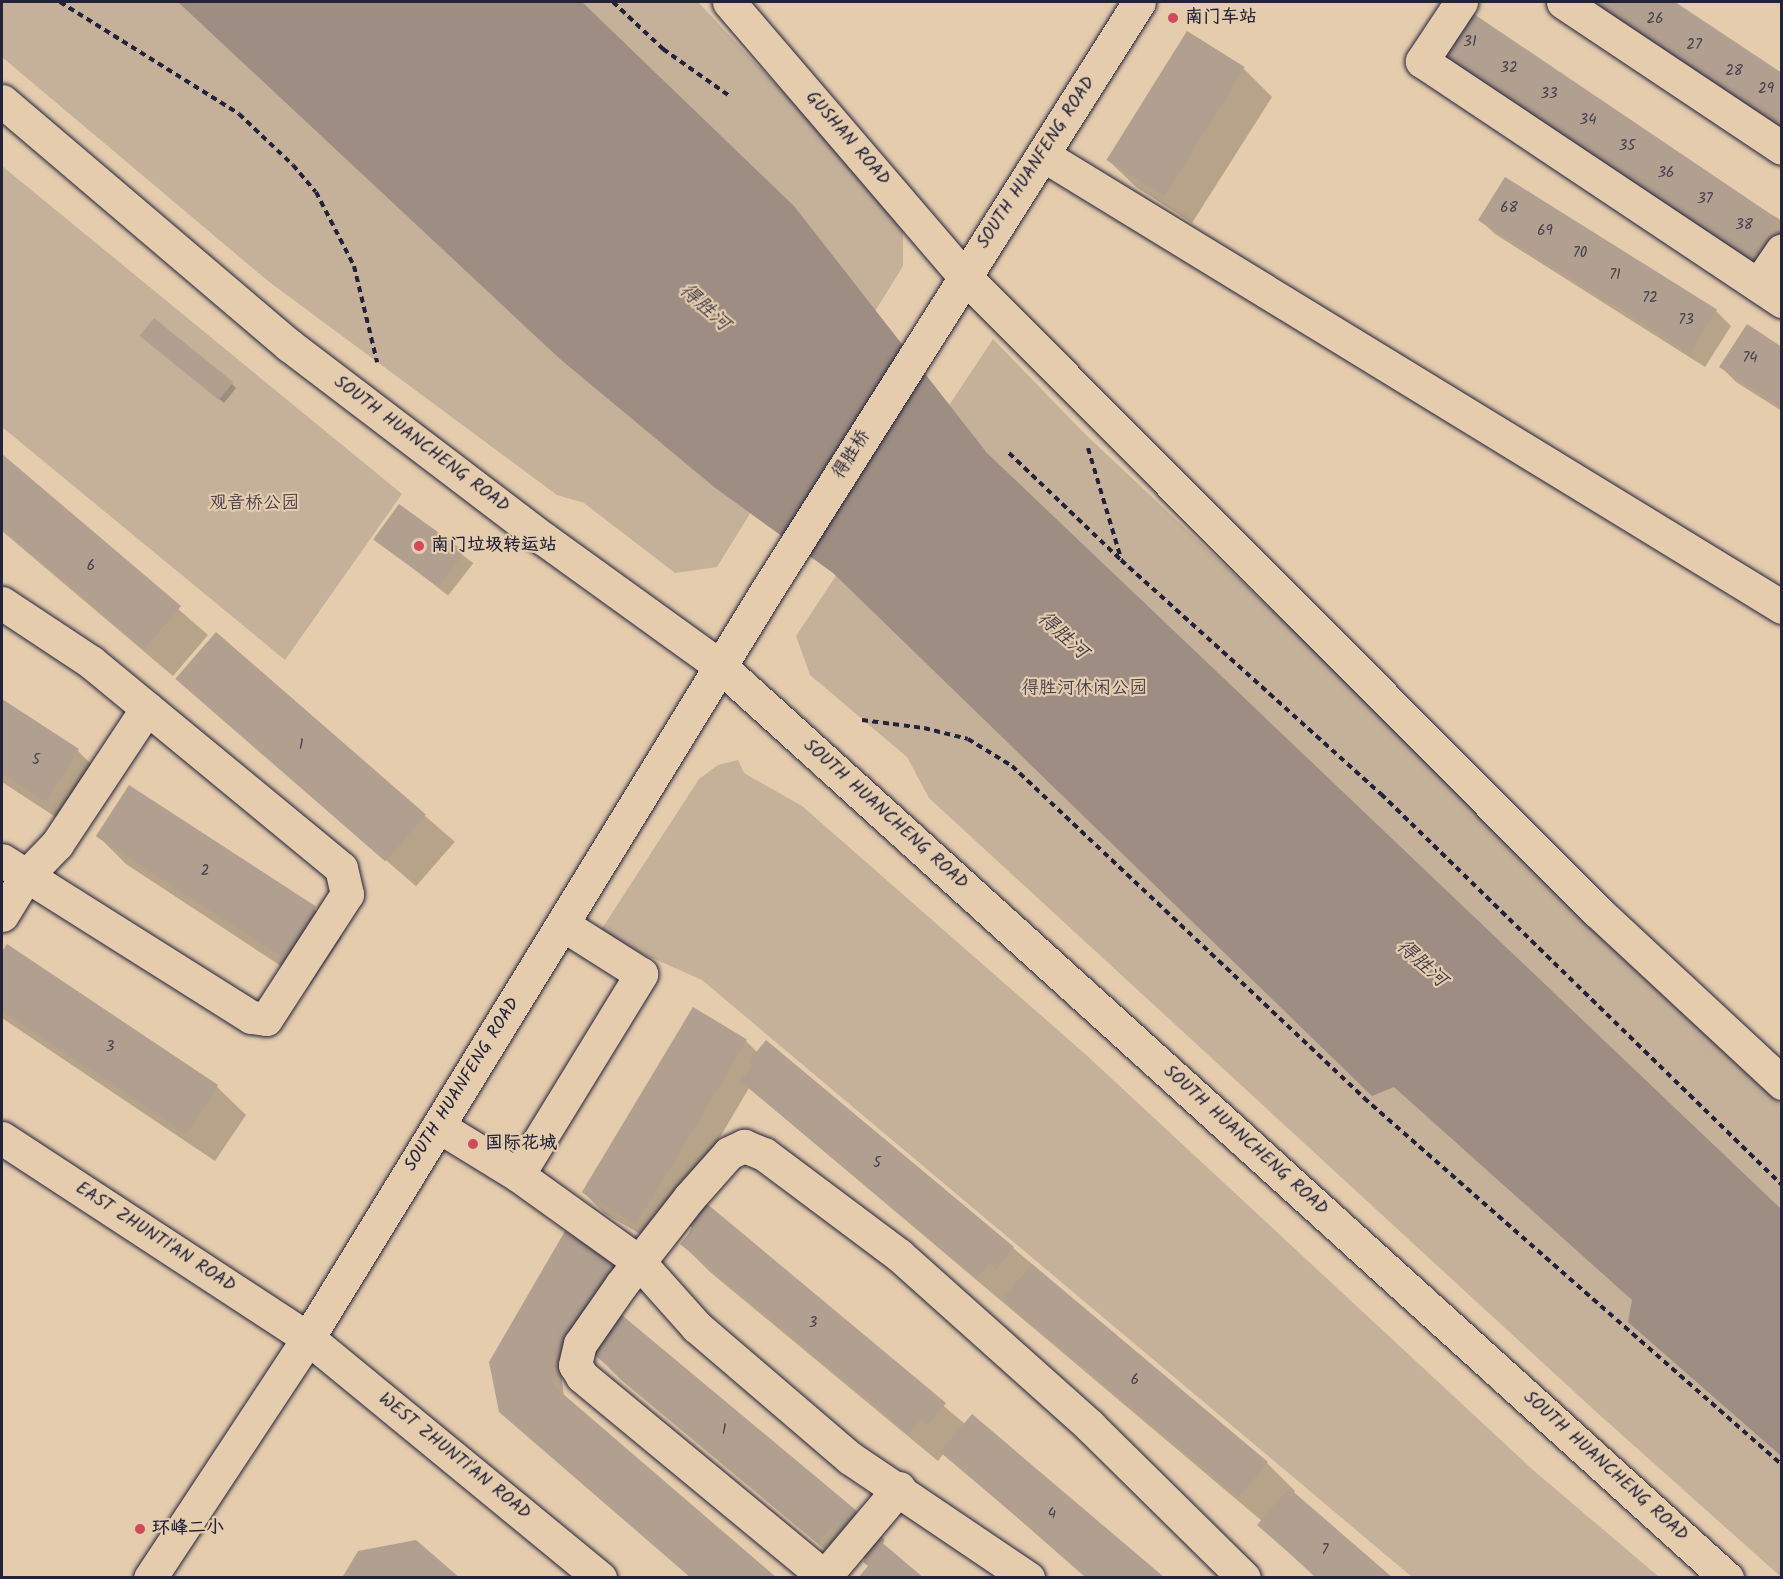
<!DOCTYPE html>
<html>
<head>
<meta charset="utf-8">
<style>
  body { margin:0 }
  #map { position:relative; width:1783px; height:1579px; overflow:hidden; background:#e4ccad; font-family:Kalam,"LXGW WenKai TC",sans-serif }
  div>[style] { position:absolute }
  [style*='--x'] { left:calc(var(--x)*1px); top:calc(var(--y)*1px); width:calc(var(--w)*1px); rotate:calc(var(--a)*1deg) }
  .green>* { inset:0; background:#c5b09a }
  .water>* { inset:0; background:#9d8d83 }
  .shadow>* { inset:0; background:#0003; transform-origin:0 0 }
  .building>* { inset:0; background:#b19f8f; transform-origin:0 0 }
  .path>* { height:4px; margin-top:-2px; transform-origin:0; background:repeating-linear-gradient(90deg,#22223b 0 6px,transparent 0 10.5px) }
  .roads { filter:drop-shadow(0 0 2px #22223b) drop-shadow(0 0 2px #22223b) }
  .minor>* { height:33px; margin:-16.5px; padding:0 16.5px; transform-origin:16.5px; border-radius:16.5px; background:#e4ccad }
  .major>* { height:33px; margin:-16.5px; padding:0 16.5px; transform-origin:16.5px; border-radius:16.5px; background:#e4ccad }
  .dots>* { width:16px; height:16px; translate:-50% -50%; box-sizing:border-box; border:3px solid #e4ccad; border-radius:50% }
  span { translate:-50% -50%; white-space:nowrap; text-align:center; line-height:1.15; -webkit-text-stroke:4.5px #e4ccad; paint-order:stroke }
  .number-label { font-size:15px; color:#464150 }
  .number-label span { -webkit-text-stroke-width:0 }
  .poi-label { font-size:18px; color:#22223b; font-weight:700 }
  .left { translate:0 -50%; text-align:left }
  .street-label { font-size:18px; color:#22223b }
  .park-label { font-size:18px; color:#433e4e }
  .water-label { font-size:20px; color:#413d4d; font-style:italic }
  .frame { position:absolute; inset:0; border:3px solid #22223b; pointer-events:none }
</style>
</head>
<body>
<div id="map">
  <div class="green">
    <i style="clip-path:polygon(2px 2px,698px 2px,903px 220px,903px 266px,717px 567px,675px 573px,584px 503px,557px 495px,268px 281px,2px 57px)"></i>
    <i style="clip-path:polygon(2px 166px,402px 494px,285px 660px,2px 427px)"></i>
    <i style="clip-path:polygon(993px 339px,1084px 433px,1377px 709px,1781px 1105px,1781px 1577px,1593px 1409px,929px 798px,907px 757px,810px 675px,796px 636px)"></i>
    <i style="clip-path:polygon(738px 760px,744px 773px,802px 806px,1084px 1053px,1533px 1470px,1659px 1577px,1412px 1577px,702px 980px,641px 953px,601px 930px,699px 779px,718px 765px)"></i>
  </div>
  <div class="water">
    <i style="clip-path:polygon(178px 2px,582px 2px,794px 206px,987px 453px,1781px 1209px,1781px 1456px,1628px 1322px,1632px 1300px,1394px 1087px,1372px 1096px,833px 573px,714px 487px,560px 359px)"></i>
  </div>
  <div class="shadow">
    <i style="clip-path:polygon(1574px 2px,1672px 2px,1782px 74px)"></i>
    <i style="clip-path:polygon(1438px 52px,1778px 218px,1782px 222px,1782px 249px,1765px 274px)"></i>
    <i style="clip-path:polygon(1244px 69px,1272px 97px,1192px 223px,1136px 187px,1107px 159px)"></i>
    <i style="clip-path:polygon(1480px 220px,1716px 311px,1731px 326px,1705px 367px,1495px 234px)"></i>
    <i style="clip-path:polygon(147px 340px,232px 384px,236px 388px,224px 403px)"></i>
    <i style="clip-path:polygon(1782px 348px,1782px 411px,1736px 382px,1721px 367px)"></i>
    <i style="clip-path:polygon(2px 456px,208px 635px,173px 676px,2px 531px)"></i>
    <i style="left:400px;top:506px;width:93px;height:41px;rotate:38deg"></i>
    <i style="left:217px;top:635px;width:315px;height:59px;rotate:41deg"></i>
    <i style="clip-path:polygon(2px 701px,78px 751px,106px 779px,74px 829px,2px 782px)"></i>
    <i style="clip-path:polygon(97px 835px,314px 909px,342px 937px,310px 985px,126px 864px)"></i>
    <i style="clip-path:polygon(7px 946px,217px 1087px,246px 1115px,215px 1161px,2px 1018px,2px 954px)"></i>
    <i style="clip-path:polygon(746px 1041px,758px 1053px,766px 1042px,1013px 1248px,1267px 1463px,1295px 1491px,1293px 1494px,1391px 1578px,1316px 1578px,1259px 1525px,1262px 1521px,749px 1088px,657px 1244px,604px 1213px,584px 1193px)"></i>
    <i style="clip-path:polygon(706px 1205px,965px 1424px,1163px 1578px,1086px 1578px,944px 1453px,938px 1461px,710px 1272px,682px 1244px)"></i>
    <i style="clip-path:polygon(613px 1264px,623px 1274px,561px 1371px,564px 1397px,511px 1422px)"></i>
    <i style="clip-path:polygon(617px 1313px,856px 1512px,885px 1540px,870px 1567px,861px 1554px,848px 1569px,621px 1380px,593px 1352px)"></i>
  </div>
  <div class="building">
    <i style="clip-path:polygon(1579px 2px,1675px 2px,1782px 73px,1782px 137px)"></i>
    <i style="left:1465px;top:8px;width:377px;height:53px;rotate:34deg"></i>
    <i style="left:1187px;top:31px;width:68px;height:152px;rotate:32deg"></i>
    <i style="left:1505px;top:177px;width:250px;height:51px;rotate:32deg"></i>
    <i style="left:154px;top:318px;width:102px;height:23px;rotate:39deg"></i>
    <i style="clip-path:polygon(1747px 324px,1782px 347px,1782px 407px,1719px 367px)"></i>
    <i style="clip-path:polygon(2px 454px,181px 606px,144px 649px,2px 528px)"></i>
    <i style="left:399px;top:504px;width:81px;height:44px;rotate:36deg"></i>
    <i style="left:216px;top:632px;width:278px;height:62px;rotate:41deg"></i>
    <i style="clip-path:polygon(2px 699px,79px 749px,45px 802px,2px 773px)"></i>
    <i style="left:129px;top:785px;width:223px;height:61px;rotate:33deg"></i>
    <i style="clip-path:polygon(7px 944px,218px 1085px,186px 1134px,2px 1011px,2px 951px)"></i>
    <i style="left:693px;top:1007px;width:63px;height:216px;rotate:31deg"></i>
    <i style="clip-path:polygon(766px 1040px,1014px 1247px,996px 1269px,989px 1263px,976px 1278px,740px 1081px,753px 1066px,749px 1061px)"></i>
    <i style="clip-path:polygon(706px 1203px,946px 1403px,928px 1425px,921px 1419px,909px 1434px,680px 1244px,693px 1229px,688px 1224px)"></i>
    <i style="clip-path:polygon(565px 1231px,614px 1263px,552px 1361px,555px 1387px,777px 1578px,691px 1578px,499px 1412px,489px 1362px)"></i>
    <i style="left:1032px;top:1264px;width:308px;height:46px;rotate:40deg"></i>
    <i style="clip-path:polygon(617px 1311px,857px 1511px,839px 1533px,832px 1527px,819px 1542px,591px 1352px)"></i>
    <i style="clip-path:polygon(972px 1414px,1165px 1578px,1089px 1578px,940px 1452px)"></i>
    <i style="clip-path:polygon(1289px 1488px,1393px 1578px,1318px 1578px,1257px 1525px)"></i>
    <i style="clip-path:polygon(416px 1540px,460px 1578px,342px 1578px,358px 1551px)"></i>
    <i style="clip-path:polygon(880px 1541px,924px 1578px,858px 1578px,868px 1566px,863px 1562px)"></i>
  </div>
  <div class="path">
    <i style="--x:60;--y:2;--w:211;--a:32"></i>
    <i style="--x:239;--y:114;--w:74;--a:43.4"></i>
    <i style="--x:293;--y:165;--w:35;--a:50"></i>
    <i style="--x:316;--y:192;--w:83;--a:62.8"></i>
    <i style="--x:354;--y:266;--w:99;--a:76.5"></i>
    <i style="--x:613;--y:2;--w:69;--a:43.2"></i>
    <i style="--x:663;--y:49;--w:80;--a:35.3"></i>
    <i style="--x:1088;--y:448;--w:116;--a:73.4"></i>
    <i style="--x:1009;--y:453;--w:155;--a:43.7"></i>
    <i style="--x:1121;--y:560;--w:350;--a:42"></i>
    <i style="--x:1381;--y:794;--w:560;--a:44.28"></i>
    <i style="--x:862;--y:720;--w:63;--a:7.4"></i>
    <i style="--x:924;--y:728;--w:45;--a:14"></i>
    <i style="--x:968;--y:739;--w:52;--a:31.5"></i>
    <i style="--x:1012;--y:766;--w:484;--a:43.3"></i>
    <i style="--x:1364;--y:1098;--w:556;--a:41.28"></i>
  </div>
  <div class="roads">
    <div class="minor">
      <i style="--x:729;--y:2;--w:361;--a:49.4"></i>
      <i style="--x:964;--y:276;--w:897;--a:45.09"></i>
      <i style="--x:1597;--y:911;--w:253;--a:42.9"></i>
      <i style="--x:1461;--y:2;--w:71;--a:123.5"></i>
      <i style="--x:1422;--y:61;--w:433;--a:33.7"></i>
      <i style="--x:1563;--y:2;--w:263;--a:33.7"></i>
      <i style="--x:1043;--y:155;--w:866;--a:31.45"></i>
      <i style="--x:1758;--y:285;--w:42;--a:-55.6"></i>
      <i style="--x:2;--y:603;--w:107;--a:33.5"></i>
      <i style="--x:91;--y:662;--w:324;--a:39.5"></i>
      <i style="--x:341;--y:868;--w:27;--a:77"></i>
      <i style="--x:347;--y:894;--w:149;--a:122.9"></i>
      <i style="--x:266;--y:1019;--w:15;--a:-172"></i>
      <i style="--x:251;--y:1017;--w:294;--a:-147.8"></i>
      <i style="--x:2;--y:915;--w:46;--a:-58.4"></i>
      <i style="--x:26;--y:876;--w:45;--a:-45.9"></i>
      <i style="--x:57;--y:844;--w:163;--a:-56.5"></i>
      <i style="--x:438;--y:1126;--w:94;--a:31.5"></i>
      <i style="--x:518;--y:1175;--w:236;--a:-58.5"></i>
      <i style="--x:641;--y:974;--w:93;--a:-147.7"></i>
      <i style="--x:518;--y:1175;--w:149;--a:35.7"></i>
      <i style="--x:639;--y:1262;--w:87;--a:48.3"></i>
      <i style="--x:697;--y:1327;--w:201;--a:40.6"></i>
      <i style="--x:850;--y:1458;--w:215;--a:34"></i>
      <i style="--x:825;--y:1576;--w:115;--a:-49.9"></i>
      <i style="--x:826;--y:1578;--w:317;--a:-140.4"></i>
      <i style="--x:582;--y:1376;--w:13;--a:-122"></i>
      <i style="--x:575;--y:1365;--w:22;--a:-77"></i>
      <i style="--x:580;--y:1344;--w:72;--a:-55.2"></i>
      <i style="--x:621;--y:1285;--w:110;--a:-52"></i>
      <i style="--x:689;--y:1198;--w:60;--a:-48.4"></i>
      <i style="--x:729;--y:1153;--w:17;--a:-25"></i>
      <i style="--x:744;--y:1146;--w:22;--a:22"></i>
      <i style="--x:764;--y:1154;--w:169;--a:36.8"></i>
      <i style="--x:899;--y:1255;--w:256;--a:41.8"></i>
      <i style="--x:1090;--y:1426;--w:216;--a:44.6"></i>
    </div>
    <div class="major">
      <i style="--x:2;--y:101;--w:377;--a:40.4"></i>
      <i style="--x:289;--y:345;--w:320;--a:37.3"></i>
      <i style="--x:544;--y:539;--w:217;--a:35.8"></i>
      <i style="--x:720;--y:666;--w:1359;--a:42.17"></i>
      <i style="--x:2;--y:1138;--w:366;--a:33.2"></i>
      <i style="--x:308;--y:1338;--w:378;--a:39.4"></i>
      <i style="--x:150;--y:1578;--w:287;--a:-56.6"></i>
      <i style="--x:308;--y:1338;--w:881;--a:-58.46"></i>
      <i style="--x:769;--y:587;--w:692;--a:-57.69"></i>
    </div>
  </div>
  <div class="dots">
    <i style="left:1173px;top:18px;background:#d1495b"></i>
    <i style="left:419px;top:546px;background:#d1495b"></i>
    <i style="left:473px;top:1144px;background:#d1495b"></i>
    <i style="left:140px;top:1529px;background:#d1495b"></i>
  </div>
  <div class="number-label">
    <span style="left:1655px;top:20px">26</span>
    <span style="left:1470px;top:43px">31</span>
    <span style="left:1694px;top:46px">27</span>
    <span style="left:1509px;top:69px">32</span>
    <span style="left:1734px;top:72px">28</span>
    <span style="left:1766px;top:90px">29</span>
    <span style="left:1549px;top:95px">33</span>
    <span style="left:1588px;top:121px">34</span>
    <span style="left:1627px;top:147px">35</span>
    <span style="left:1666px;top:174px">36</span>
    <span style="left:1705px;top:200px">37</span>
    <span style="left:1509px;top:209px">68</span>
    <span style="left:1744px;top:226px">38</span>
    <span style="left:1545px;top:232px">69</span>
    <span style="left:1580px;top:254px">70</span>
    <span style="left:1615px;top:276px">71</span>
    <span style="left:1650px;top:299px">72</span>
    <span style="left:1686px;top:321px">73</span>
    <span style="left:1750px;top:359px">74</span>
    <span style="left:91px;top:567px">6</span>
    <span style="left:301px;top:746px">1</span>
    <span style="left:36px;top:761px">5</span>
    <span style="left:205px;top:872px">2</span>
    <span style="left:110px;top:1048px">3</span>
    <span style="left:877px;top:1164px">5</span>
    <span style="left:813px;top:1324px">3</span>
    <span style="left:1135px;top:1381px">6</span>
    <span style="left:724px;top:1431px">1</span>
    <span style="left:1052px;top:1515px">4</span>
    <span style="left:1325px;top:1551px">7</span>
  </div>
  <div class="poi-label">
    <span class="left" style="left:1185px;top:18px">南门车站</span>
    <span class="left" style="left:431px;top:546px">南门垃圾转运站</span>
    <span class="left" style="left:485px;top:1144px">国际花城</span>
    <span class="left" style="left:152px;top:1529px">环峰二小</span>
  </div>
  <div class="street-label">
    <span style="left:847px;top:139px;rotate:49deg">GUSHAN ROAD</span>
    <span style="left:1037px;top:163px;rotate:-57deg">SOUTH HUANFENG ROAD</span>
    <span style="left:421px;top:445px;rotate:37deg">SOUTH HUANCHENG ROAD</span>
    <span style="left:852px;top:455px;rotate:-58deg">得胜桥</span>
    <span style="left:885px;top:815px;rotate:42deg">SOUTH HUANCHENG ROAD</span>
    <span style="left:463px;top:1085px;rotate:-58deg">SOUTH HUANFENG ROAD</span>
    <span style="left:1245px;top:1141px;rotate:42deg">SOUTH HUANCHENG ROAD</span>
    <span style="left:155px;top:1238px;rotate:33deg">EAST ZHUNTI'AN ROAD</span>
    <span style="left:454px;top:1457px;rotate:39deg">WEST ZHUNTI'AN ROAD</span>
    <span style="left:1605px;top:1467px;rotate:42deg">SOUTH HUANCHENG ROAD</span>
  </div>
  <div class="park-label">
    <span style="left:254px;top:504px">观音桥公园</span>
    <span style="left:1084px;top:689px">得胜河休闲公园</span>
  </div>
  <div class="water-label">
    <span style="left:704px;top:308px;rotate:42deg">得胜河</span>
    <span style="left:1062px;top:636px;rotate:42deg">得胜河</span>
    <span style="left:1421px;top:964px;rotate:42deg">得胜河</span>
  </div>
  <div class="frame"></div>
</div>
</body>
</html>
